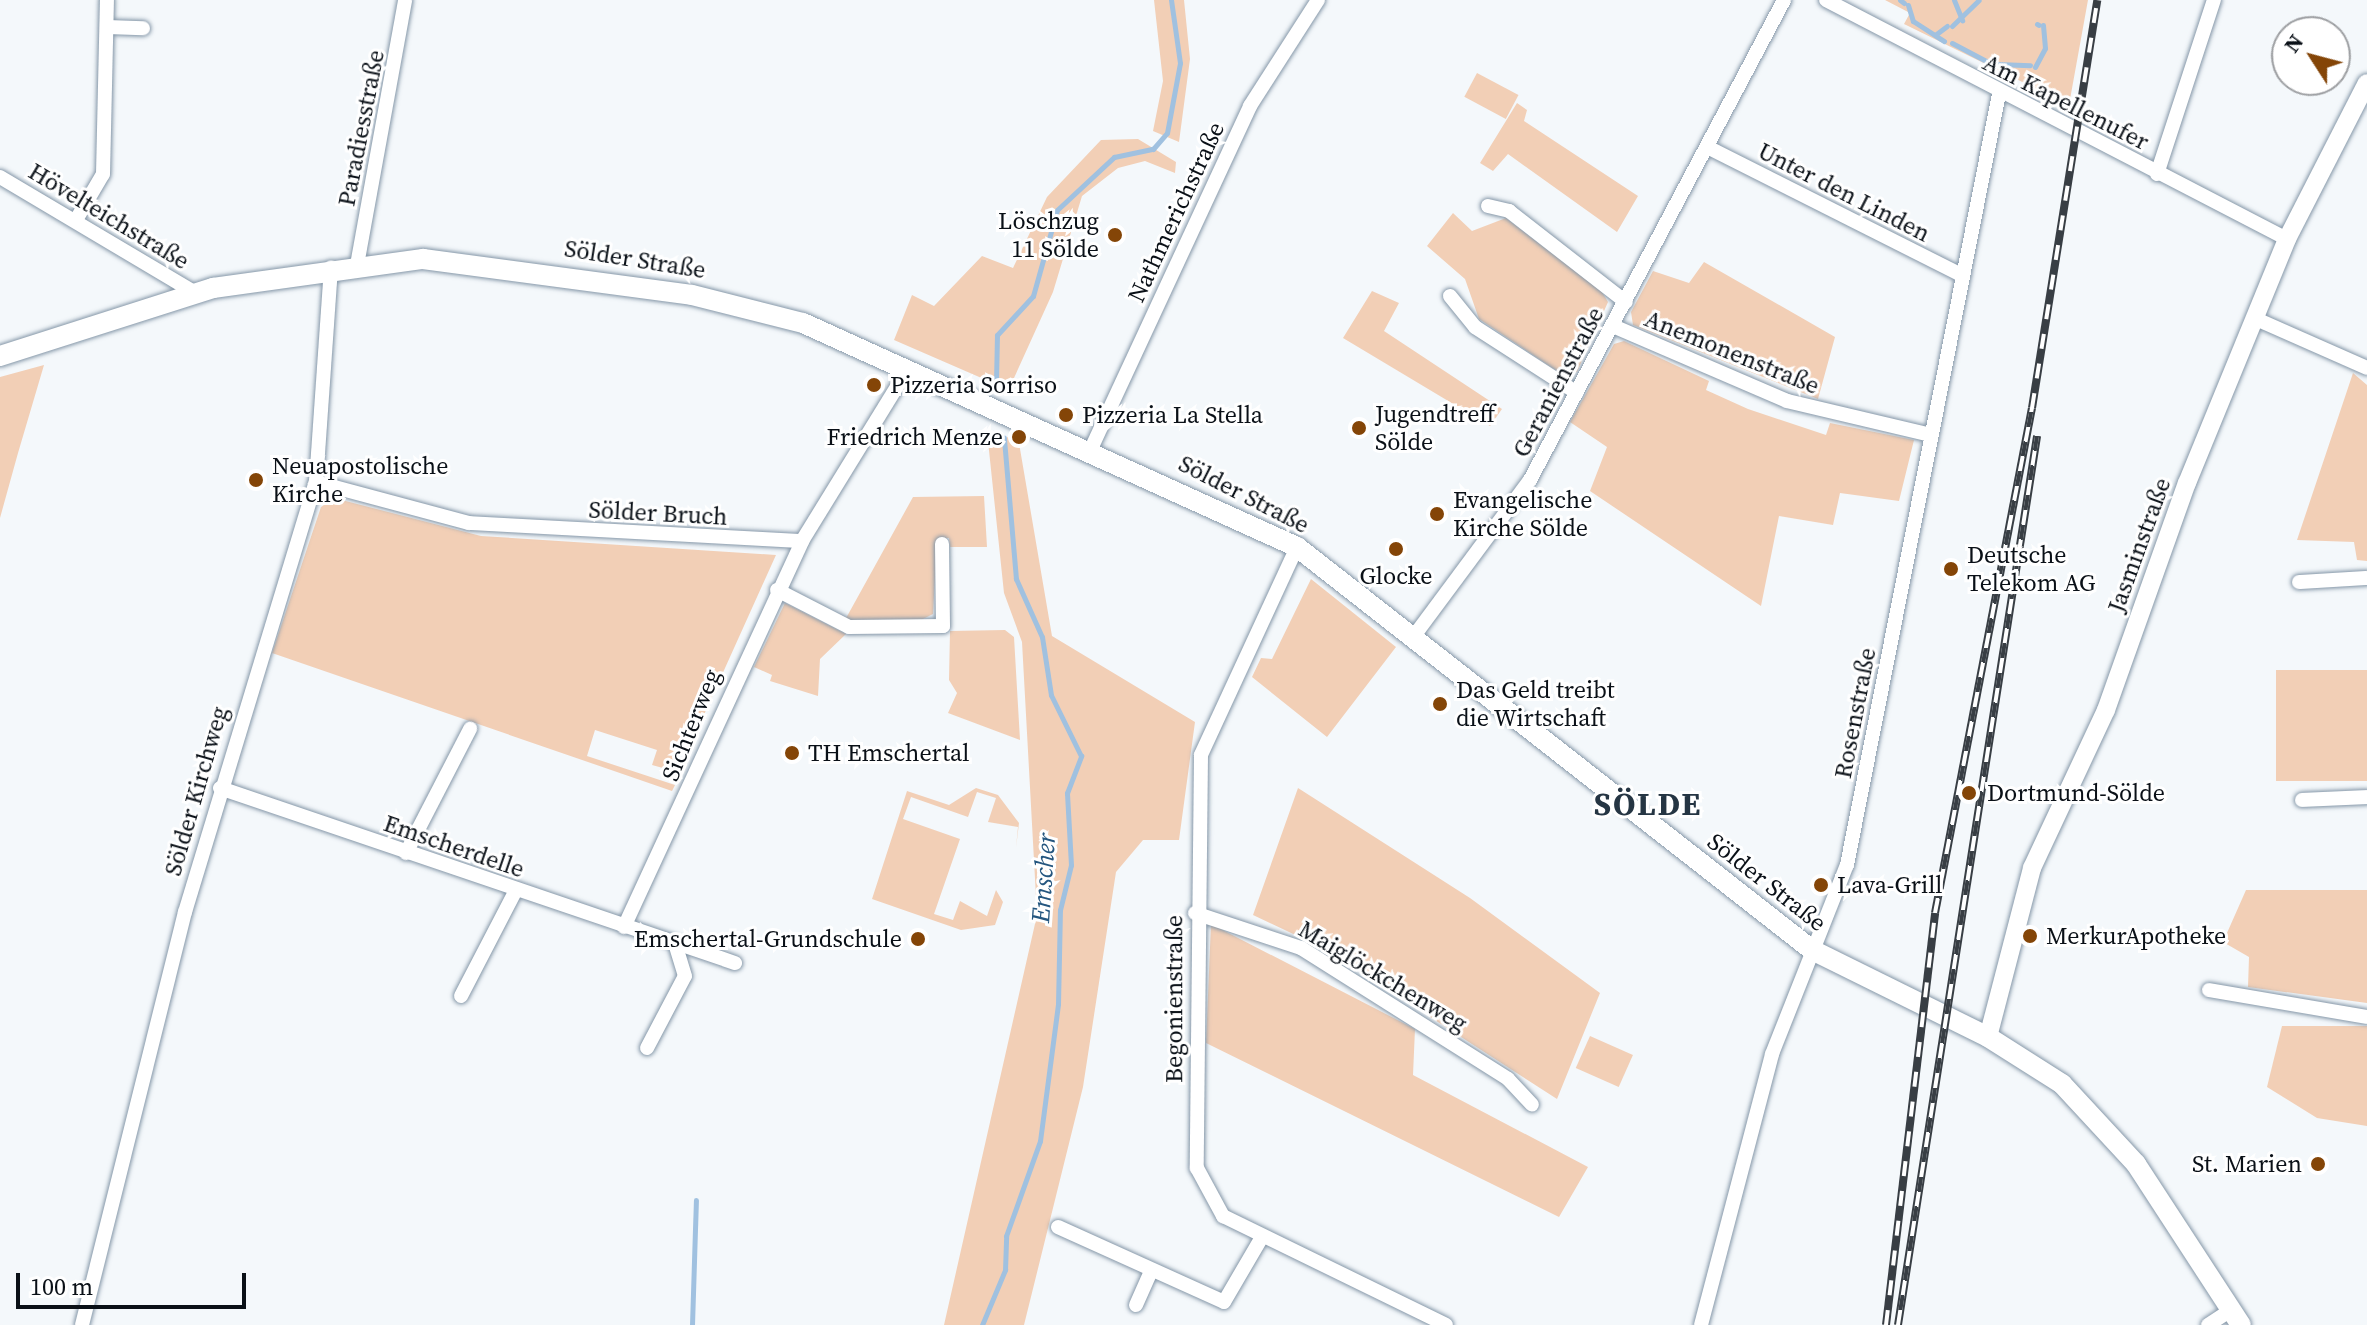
<!DOCTYPE html>
<html>
<head>
<meta charset="utf-8">
<style>
  body { margin:0 }
  #map { position:relative; width:2367px; height:1325px; overflow:hidden; background:#f4f8fb; font-family:"Source Serif 4",serif }
  div>[style] { position:absolute }
  [style*='--x'] { left:calc(var(--x)*1px); top:calc(var(--y)*1px); width:calc(var(--w)*1px); rotate:calc(var(--a)*1deg) }
  .green>* { inset:0; background:#f2cfb6; transform-origin:0 0 }
  .stream>* { height:5px; margin:-2.5px; padding:0 2.5px; transform-origin:2.5px; border-radius:2.5px; background:#a0c1e0 }
  .roads { filter:drop-shadow(0 0 2px #8597a8) drop-shadow(0 0 2px #8597a8) }
  .minor>* { height:14px; margin:-7px; padding:0 7px; transform-origin:7px; border-radius:7px; background:#fff }
  .tertiary>* { height:18px; margin:-9px; padding:0 9px; transform-origin:9px; border-radius:9px; background:#fff }
  .secondary>* { height:20px; margin:-10px; padding:0 10px; transform-origin:10px; border-radius:10px; background:#fff }
  .rail>* { height:8px; margin-top:-4px; transform-origin:0; background:repeating-linear-gradient(90deg,#fff 0 15px,#383e44 0 30px); box-sizing:border-box; border-block:2px solid #383e44 }
  .dots>* { width:22px; height:22px; translate:-50% -50%; box-sizing:border-box; border:4px solid #fff; border-radius:50% }
  span { translate:-50% -50%; white-space:nowrap; text-align:center; line-height:1.15; -webkit-text-stroke:6px #fff; paint-order:stroke }
  .street-label { font-size:24px; color:#0a1017 }
  .poi-label { font-size:24px; color:#0a1017 }
  .right { translate:-100% -50%; text-align:right }
  .left { translate:0 -50%; text-align:left }
  .water-label { font-size:26px; color:#24567f; font-style:italic }
  .district-label { font-size:32px; color:#253543; font-weight:700; letter-spacing:2px }
  .north { position:absolute; left:2271px; top:16px; width:80px; height:80px; box-sizing:border-box; background:#fff; border:2px solid #9d9fa2; border-radius:50%; rotate:306deg; font-size:22px; font-weight:700; line-height:32px; text-align:center; color:#0a1017 }
  .north::after { content:''; display:block; margin:auto; width:28px; height:36px; background:#844507; clip-path:polygon(50% 0,100% 100%,50% 72%,0 100%) }
  .scale { position:absolute; left:16px; top:1273px; width:230px; height:36px; box-sizing:border-box; border:4px solid #0a1017; border-top:0; padding-left:10px; font-size:24px; line-height:28px; white-space:nowrap; color:#0a1017; -webkit-text-stroke:6px #fff; paint-order:stroke }
</style>
</head>
<body>
<div id="map">
  <div class="green">
    <i style="clip-path:polygon(1154px 0,1184px 0,1190px 59px,1179px 142px,1153px 131px,1163px 81px)"></i>
    <i style="clip-path:polygon(1885px 0,2088px 0,2069px 105px,1904px 24px,1910px 13px)"></i>
    <i style="left:1477px;top:73px;width:47px;height:27px;rotate:28deg"></i>
    <i style="clip-path:polygon(1517px 103px,1527px 110px,1524px 121px,1638px 196px,1617px 232px,1508px 154px,1493px 171px,1480px 163px)"></i>
    <i style="clip-path:polygon(1138px 139px,1176px 162px,1175px 173px,1145px 161px,1118px 168px,1082px 196px,1053px 292px,1014px 378px,993px 383px,894px 340px,912px 295px,934px 306px,982px 256px,1013px 268px,1047px 197px,1101px 140px)"></i>
    <i style="clip-path:polygon(1453px 213px,1472px 231px,1506px 218px,1602px 292px,1608px 302px,1577px 372px,1560px 373px,1479px 319px,1465px 279px,1427px 246px)"></i>
    <i style="clip-path:polygon(1704px 262px,1835px 337px,1818px 399px,1633px 325px,1631px 312px,1653px 271px,1689px 283px)"></i>
    <i style="clip-path:polygon(1372px 291px,1399px 303px,1384px 331px,1502px 409px,1490px 426px,1343px 338px)"></i>
    <i style="clip-path:polygon(1624px 341px,1709px 381px,1706px 390px,1748px 409px,1826px 435px,1830px 423px,1914px 440px,1899px 501px,1840px 493px,1833px 525px,1779px 516px,1761px 606px,1590px 491px,1607px 447px,1570px 422px,1614px 344px)"></i>
    <i style="clip-path:polygon(44px 365px,18px 453px,0 518px,0 377px)"></i>
    <i style="clip-path:polygon(2353px 373px,2367px 385px,2367px 561px,2357px 560px,2354px 542px,2297px 540px)"></i>
    <i style="clip-path:polygon(1009px 437px,1019px 443px,1052px 636px,1195px 722px,1179px 840px,1143px 840px,1116px 872px,1083px 1087px,1024px 1325px,944px 1325px,1037px 915px,1022px 642px,1004px 593px,988px 441px)"></i>
    <i style="clip-path:polygon(984px 496px,987px 547px,950px 547px,949px 538px,937px 539px,933px 614px,919px 621px,845px 620px,913px 497px)"></i>
    <i style="clip-path:polygon(334px 498px,481px 536px,776px 555px,698px 728px,670px 770px,652px 765px,657px 750px,595px 730px,587px 756px,675px 785px,672px 791px,272px 653px,321px 507px)"></i>
    <i style="clip-path:polygon(1311px 579px,1396px 647px,1327px 737px,1252px 677px,1261px 658px,1272px 659px)"></i>
    <i style="clip-path:polygon(785px 603px,846px 634px,820px 659px,818px 696px,770px 681px,772px 675px,754px 667px)"></i>
    <i style="clip-path:polygon(950px 631px,1005px 630px,1014px 637px,1020px 740px,948px 713px,957px 693px,949px 680px)"></i>
    <i style="left:2367px;top:670px;width:111px;height:91px;rotate:90deg"></i>
    <i style="clip-path:polygon(976px 788px,998px 795px,1019px 823px,1016px 848px,1018px 827px,988px 822px,996px 798px,977px 792px,968px 817px,911px 797px,903px 819px,960px 839px,934px 914px,953px 920px,960px 901px,987px 916px,996px 890px,1003px 902px,995px 925px,961px 930px,872px 899px,907px 791px,949px 805px)"></i>
    <i style="clip-path:polygon(1298px 788px,1470px 898px,1600px 993px,1557px 1099px,1325px 949px,1253px 915px)"></i>
    <i style="clip-path:polygon(2246px 890px,2367px 890px,2367px 1003px,2248px 987px,2249px 957px,2223px 942px)"></i>
    <i style="clip-path:polygon(1211px 924px,1415px 1029px,1413px 1075px,1588px 1167px,1559px 1217px,1206px 1043px)"></i>
    <i style="clip-path:polygon(2282px 1026px,2367px 1026px,2367px 1126px,2317px 1118px,2267px 1087px)"></i>
    <i style="left:1590px;top:1036px;width:47px;height:35px;rotate:24deg"></i>
  </div>
  <div class="stream">
    <i style="--x:1900;--y:0;--w:5;--a:37"></i>
    <i style="--x:1954;--y:0;--w:22;--a:68"></i>
    <i style="--x:1908;--y:5;--w:17;--a:73"></i>
    <i style="--x:1913;--y:21;--w:37;--a:33"></i>
    <i style="--x:2037;--y:24;--w:2;--a:27"></i>
    <i style="--x:1952;--y:26;--w:37;--a:-44"></i>
    <i style="--x:1935;--y:35;--w:15;--a:-37"></i>
    <i style="--x:1952;--y:43;--w:45;--a:27.7"></i>
    <i style="--x:1997;--y:64;--w:33;--a:2"></i>
    <i style="--x:2035;--y:67;--w:21;--a:-62"></i>
    <i style="--x:2045;--y:48;--w:23;--a:-95"></i>
    <i style="--x:996;--y:382;--w:47;--a:-88.8"></i>
    <i style="--x:997;--y:335;--w:53;--a:-47.3"></i>
    <i style="--x:1033;--y:296;--w:89;--a:-74.4"></i>
    <i style="--x:1057;--y:210;--w:78;--a:-42.9"></i>
    <i style="--x:1114;--y:157;--w:40;--a:-12"></i>
    <i style="--x:1153;--y:149;--w:21;--a:-49"></i>
    <i style="--x:1167;--y:133;--w:71;--a:-79.5"></i>
    <i style="--x:1180;--y:63;--w:64;--a:-98.1"></i>
    <i style="--x:692;--y:1325;--w:125;--a:-88.2"></i>
    <i style="--x:982;--y:1325;--w:60;--a:-67.3"></i>
    <i style="--x:1005;--y:1270;--w:34;--a:-88"></i>
    <i style="--x:1006;--y:1236;--w:101;--a:-70.3"></i>
    <i style="--x:1040;--y:1141;--w:138;--a:-82.5"></i>
    <i style="--x:1058;--y:1004;--w:94;--a:-88.8"></i>
    <i style="--x:1060;--y:910;--w:46;--a:-76.3"></i>
    <i style="--x:1071;--y:865;--w:72;--a:-93.2"></i>
    <i style="--x:1067;--y:793;--w:40;--a:-69"></i>
    <i style="--x:1081;--y:756;--w:68;--a:-116.2"></i>
    <i style="--x:1051;--y:695;--w:59;--a:-98.8"></i>
    <i style="--x:1042;--y:637;--w:64;--a:-114.1"></i>
    <i style="--x:1016;--y:579;--w:142;--a:-94.9"></i>
  </div>
  <div class="roads">
    <div class="minor">
      <i style="--x:1826;--y:0;--w:519;--a:27.4"></i>
      <i style="--x:107;--y:27;--w:36;--a:2"></i>
      <i style="--x:1707;--y:147;--w:285;--a:26.7"></i>
      <i style="--x:2157;--y:174;--w:183;--a:-71.9"></i>
      <i style="--x:0;--y:177;--w:227;--a:30.7"></i>
      <i style="--x:1488;--y:206;--w:22;--a:13"></i>
      <i style="--x:1509;--y:211;--w:148;--a:37.9"></i>
      <i style="--x:76;--y:220;--w:53;--a:-59.6"></i>
      <i style="--x:103;--y:174;--w:174;--a:-88.7"></i>
      <i style="--x:357;--y:265;--w:269;--a:-79.7"></i>
      <i style="--x:1450;--y:296;--w:40;--a:51"></i>
      <i style="--x:1475;--y:327;--w:121;--a:32.9"></i>
      <i style="--x:2256;--y:319;--w:121;--a:23.8"></i>
      <i style="--x:1613;--y:326;--w:189;--a:23.3"></i>
      <i style="--x:1787;--y:401;--w:148;--a:13.3"></i>
      <i style="--x:1090;--y:451;--w:380;--a:-65.1"></i>
      <i style="--x:1250;--y:106;--w:126;--a:-57.3"></i>
      <i style="--x:316;--y:482;--w:158;--a:15"></i>
      <i style="--x:469;--y:523;--w:333;--a:3.1"></i>
      <i style="--x:802;--y:541;--w:201;--a:-58.4"></i>
      <i style="--x:1297;--y:547;--w:229;--a:114.8"></i>
      <i style="--x:1201;--y:755;--w:413;--a:90.6"></i>
      <i style="--x:1197;--y:1168;--w:55;--a:61.6"></i>
      <i style="--x:1223;--y:1216;--w:248;--a:26"></i>
      <i style="--x:2299;--y:582;--w:68;--a:-3.4"></i>
      <i style="--x:777;--y:590;--w:81;--a:27.2"></i>
      <i style="--x:849;--y:627;--w:94;--a:-0.6"></i>
      <i style="--x:943;--y:626;--w:82;--a:-90.7"></i>
      <i style="--x:1414;--y:636;--w:194;--a:-53.4"></i>
      <i style="--x:1530;--y:480;--w:543;--a:-62.11"></i>
      <i style="--x:220;--y:788;--w:544;--a:18.77"></i>
      <i style="--x:2302;--y:800;--w:65;--a:-2.6"></i>
      <i style="--x:406;--y:853;--w:140;--a:-62.7"></i>
      <i style="--x:1195;--y:913;--w:112;--a:18.3"></i>
      <i style="--x:1301;--y:948;--w:245;--a:32.3"></i>
      <i style="--x:1508;--y:1079;--w:35;--a:47"></i>
      <i style="--x:624;--y:927;--w:425;--a:-65.2"></i>
      <i style="--x:2209;--y:990;--w:160;--a:9.7"></i>
      <i style="--x:461;--y:996;--w:119;--a:-62.6"></i>
      <i style="--x:647;--y:1048;--w:81;--a:-62.2"></i>
      <i style="--x:685;--y:976;--w:34;--a:-107"></i>
      <i style="--x:1058;--y:1227;--w:182;--a:24.3"></i>
      <i style="--x:1224;--y:1302;--w:75;--a:-59.7"></i>
      <i style="--x:1136;--y:1305;--w:37;--a:-66"></i>
      <i style="--x:82;--y:1325;--w:426;--a:-76"></i>
      <i style="--x:185;--y:912;--w:450;--a:-73.1"></i>
      <i style="--x:316;--y:482;--w:215;--a:-86"></i>
      <i style="--x:1701;--y:1325;--w:280;--a:-75.3"></i>
      <i style="--x:1772;--y:1054;--w:203;--a:-68.4"></i>
      <i style="--x:1847;--y:865;--w:786;--a:-78.85"></i>
      <i style="--x:2208;--y:1325;--w:27;--a:-33"></i>
    </div>
    <div class="tertiary">
      <i style="--x:1988;--y:1037;--w:175;--a:-75.4"></i>
      <i style="--x:2032;--y:868;--w:174;--a:-64.9"></i>
      <i style="--x:2106;--y:710;--w:241;--a:-70.4"></i>
      <i style="--x:2187;--y:483;--w:264;--a:-67.7"></i>
      <i style="--x:2287;--y:239;--w:175;--a:-62.9"></i>
    </div>
    <div class="secondary">
      <i style="--x:0;--y:356;--w:224;--a:-17.7"></i>
      <i style="--x:213;--y:288;--w:212;--a:-7.9"></i>
      <i style="--x:423;--y:259;--w:271;--a:7.6"></i>
      <i style="--x:692;--y:295;--w:114;--a:14.2"></i>
      <i style="--x:803;--y:323;--w:542;--a:24.39"></i>
      <i style="--x:1297;--y:547;--w:654;--a:38.04"></i>
      <i style="--x:1812;--y:950;--w:196;--a:26.3"></i>
      <i style="--x:1988;--y:1037;--w:88;--a:32.4"></i>
      <i style="--x:2062;--y:1084;--w:109;--a:47.2"></i>
      <i style="--x:2136;--y:1164;--w:192;--a:56.9"></i>
    </div>
  </div>
  <div class="rail">
    <i style="--x:1886;--y:1325;--w:415;--a:-83.2"></i>
    <i style="--x:1935;--y:913;--w:514;--a:-79.13"></i>
    <i style="--x:2032;--y:408;--w:413;--a:-80.9"></i>
    <i style="--x:1898;--y:1325;--w:900;--a:-81.11"></i>
  </div>
  <div class="dots">
    <i style="left:1115px;top:235px;background:#844507"></i>
    <i style="left:874px;top:385px;background:#844507"></i>
    <i style="left:1066px;top:415px;background:#844507"></i>
    <i style="left:1359px;top:428px;background:#844507"></i>
    <i style="left:1019px;top:437px;background:#844507"></i>
    <i style="left:256px;top:480px;background:#844507"></i>
    <i style="left:1437px;top:514px;background:#844507"></i>
    <i style="left:1396px;top:549px;background:#844507"></i>
    <i style="left:1951px;top:569px;background:#844507"></i>
    <i style="left:1440px;top:704px;background:#844507"></i>
    <i style="left:792px;top:753px;background:#844507"></i>
    <i style="left:1969px;top:793px;background:#844507"></i>
    <i style="left:1821px;top:885px;background:#844507"></i>
    <i style="left:2030px;top:936px;background:#844507"></i>
    <i style="left:918px;top:939px;background:#844507"></i>
    <i style="left:2318px;top:1164px;background:#844507"></i>
  </div>
  <div class="street-label">
    <span style="left:2066px;top:102px;rotate:27deg">Am Kapellenufer</span>
    <span style="left:361px;top:128px;rotate:-79deg">Paradiesstraße</span>
    <span style="left:1844px;top:192px;rotate:27deg">Unter den Linden</span>
    <span style="left:1176px;top:212px;rotate:-65deg">Nathmerichstraße</span>
    <span style="left:109px;top:216px;rotate:31deg">Hövelteichstraße</span>
    <span style="left:635px;top:259px;rotate:9deg">Sölder Straße</span>
    <span style="left:1732px;top:352px;rotate:22deg">Anemonenstraße</span>
    <span style="left:1558px;top:382px;rotate:-62deg">Geranienstraße</span>
    <span style="left:1244px;top:494px;rotate:27deg">Sölder Straße</span>
    <span style="left:658px;top:513px;rotate:3deg">Sölder Bruch</span>
    <span style="left:2139px;top:545px;rotate:-70deg">Jasminstraße</span>
    <span style="left:1855px;top:713px;rotate:-79deg">Rosenstraße</span>
    <span style="left:691px;top:725px;rotate:-68deg">Sichterweg</span>
    <span style="left:196px;top:791px;rotate:-74deg">Sölder Kirchweg</span>
    <span style="left:454px;top:846px;rotate:19deg">Emscherdelle</span>
    <span style="left:1767px;top:882px;rotate:38deg">Sölder Straße</span>
    <span style="left:1383px;top:976px;rotate:31deg">Maiglöckchenweg</span>
    <span style="left:1174px;top:999px;rotate:-90deg">Begonienstraße</span>
  </div>
  <div class="poi-label">
    <span class="right" style="left:1099px;top:235px">Löschzug<br>11 Sölde</span>
    <span class="left" style="left:890px;top:385px">Pizzeria Sorriso</span>
    <span class="left" style="left:1375px;top:428px">Jugendtreff<br>Sölde</span>
    <span class="left" style="left:1082px;top:415px">Pizzeria La Stella</span>
    <span class="right" style="left:1003px;top:437px">Friedrich Menze</span>
    <span class="left" style="left:272px;top:480px">Neuapostolische<br>Kirche</span>
    <span class="left" style="left:1453px;top:514px">Evangelische<br>Kirche Sölde</span>
    <span class="left" style="left:1967px;top:569px">Deutsche<br>Telekom AG</span>
    <span style="left:1396px;top:576px">Glocke</span>
    <span class="left" style="left:1456px;top:704px">Das Geld treibt<br>die Wirtschaft</span>
    <span class="left" style="left:808px;top:753px">TH Emschertal</span>
    <span class="left" style="left:1987px;top:793px">Dortmund-Sölde</span>
    <span class="left" style="left:1837px;top:885px">Lava-Grill</span>
    <span class="left" style="left:2046px;top:936px">MerkurApotheke</span>
    <span class="right" style="left:902px;top:939px">Emschertal-Grundschule</span>
    <span class="right" style="left:2302px;top:1164px">St. Marien</span>
  </div>
  <div class="water-label">
    <span style="left:1044px;top:878px;rotate:-86deg">Emscher</span>
  </div>
  <div class="district-label">
    <span style="left:1648px;top:804px">SÖLDE</span>
  </div>
  <div class="north">N</div>
  <div class="scale">100 m</div>
</div>
</body>
</html>
